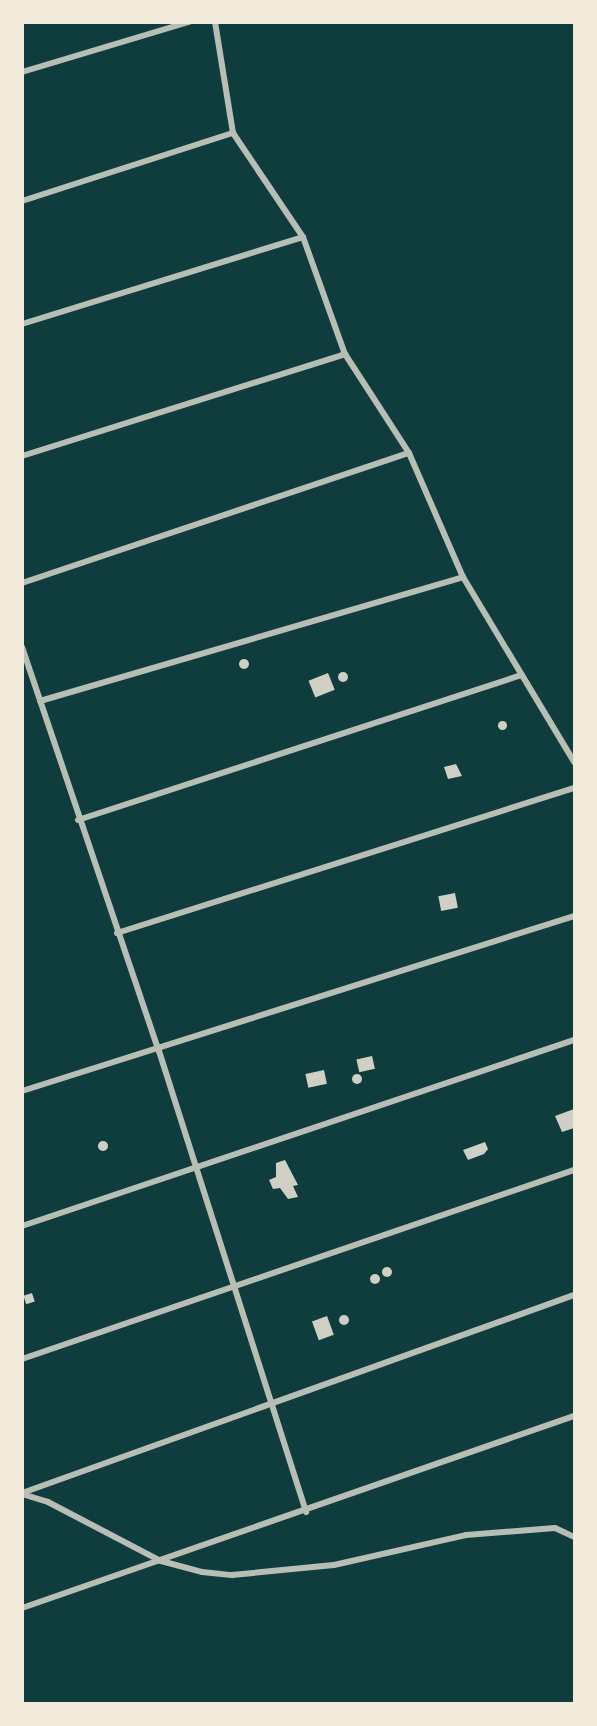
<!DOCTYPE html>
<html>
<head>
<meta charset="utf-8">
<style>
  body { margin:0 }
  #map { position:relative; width:597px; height:1726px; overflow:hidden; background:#0f3d3e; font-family:"Golos Text",sans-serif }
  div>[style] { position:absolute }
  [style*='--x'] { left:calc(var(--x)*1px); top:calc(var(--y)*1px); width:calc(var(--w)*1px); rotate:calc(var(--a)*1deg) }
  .building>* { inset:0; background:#cfcfc3; transform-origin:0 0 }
  .round { border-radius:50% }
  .minor>* { height:6px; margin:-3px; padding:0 3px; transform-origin:3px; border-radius:3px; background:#b8beb3 }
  span { translate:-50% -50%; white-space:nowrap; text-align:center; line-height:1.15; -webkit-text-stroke:4.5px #f1e9da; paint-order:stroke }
  .frame { position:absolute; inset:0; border:24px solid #f1e9da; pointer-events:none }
</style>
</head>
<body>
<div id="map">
  <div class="building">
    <i class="round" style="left:239px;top:659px;width:10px;height:10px"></i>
    <i class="round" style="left:338px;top:672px;width:10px;height:10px"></i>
    <i style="left:328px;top:673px;width:18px;height:21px;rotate:68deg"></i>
    <i class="round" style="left:497.5px;top:720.5px;width:9px;height:9px"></i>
    <i style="clip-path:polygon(456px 764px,462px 776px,448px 779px,444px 767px)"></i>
    <i style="left:455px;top:893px;width:15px;height:17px;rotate:79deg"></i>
    <i style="left:372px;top:1056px;width:13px;height:16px;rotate:77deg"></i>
    <i style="left:324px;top:1070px;width:14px;height:19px;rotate:78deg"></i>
    <i class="round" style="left:352px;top:1074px;width:10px;height:10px"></i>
    <i style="clip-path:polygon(574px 1109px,574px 1128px,562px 1132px,555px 1116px)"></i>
    <i class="round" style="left:98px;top:1141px;width:10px;height:10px"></i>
    <i style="clip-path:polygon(485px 1142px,488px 1149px,484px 1154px,468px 1160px,463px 1150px)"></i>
    <i style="clip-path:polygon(285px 1160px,298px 1185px,293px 1186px,298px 1197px,288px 1199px,280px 1188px,273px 1189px,269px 1180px,276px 1177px,276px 1163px)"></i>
    <i class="round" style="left:382px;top:1267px;width:10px;height:10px"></i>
    <i class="round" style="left:370px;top:1274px;width:10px;height:10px"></i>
    <i style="left:32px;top:1293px;width:9px;height:9px;rotate:72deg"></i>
    <i class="round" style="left:339px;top:1315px;width:10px;height:10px"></i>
    <i style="left:327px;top:1316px;width:20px;height:16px;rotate:70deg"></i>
  </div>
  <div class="minor">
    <i style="--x:215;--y:22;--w:112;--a:80.8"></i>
    <i style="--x:233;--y:133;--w:125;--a:56.1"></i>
    <i style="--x:303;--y:237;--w:124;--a:70.3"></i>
    <i style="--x:345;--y:354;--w:118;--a:57.1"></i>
    <i style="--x:409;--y:453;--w:135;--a:66.5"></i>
    <i style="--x:463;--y:577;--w:216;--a:59"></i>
    <i style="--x:22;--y:72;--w:174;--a:-16.7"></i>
    <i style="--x:22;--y:201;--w:222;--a:-17.9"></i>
    <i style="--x:22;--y:324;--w:294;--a:-17.2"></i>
    <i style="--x:22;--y:456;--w:339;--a:-17.5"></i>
    <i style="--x:22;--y:583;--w:408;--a:-18.6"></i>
    <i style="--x:22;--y:647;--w:427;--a:71.3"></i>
    <i style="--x:159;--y:1051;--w:484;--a:72.3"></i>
    <i style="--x:40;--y:701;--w:441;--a:-16.3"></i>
    <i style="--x:78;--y:820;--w:467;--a:-18.1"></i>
    <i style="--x:117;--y:933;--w:479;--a:-17.6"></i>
    <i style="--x:22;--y:1091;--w:579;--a:-17.59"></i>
    <i style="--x:22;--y:1226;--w:582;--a:-18.62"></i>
    <i style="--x:22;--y:1359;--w:583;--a:-18.9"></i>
    <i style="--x:22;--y:1493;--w:586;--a:-19.73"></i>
    <i style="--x:22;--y:1494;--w:27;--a:17"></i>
    <i style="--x:48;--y:1502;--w:127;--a:27.6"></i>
    <i style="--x:161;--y:1561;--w:42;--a:15"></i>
    <i style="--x:202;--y:1572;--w:30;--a:6"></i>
    <i style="--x:232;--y:1575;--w:102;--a:-5.6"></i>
    <i style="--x:334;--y:1565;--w:135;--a:-12.8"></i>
    <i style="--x:466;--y:1535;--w:89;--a:-4.5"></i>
    <i style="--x:555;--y:1528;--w:21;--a:25"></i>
    <i style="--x:22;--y:1608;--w:584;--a:-19.18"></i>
  </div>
  <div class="frame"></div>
</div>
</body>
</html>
